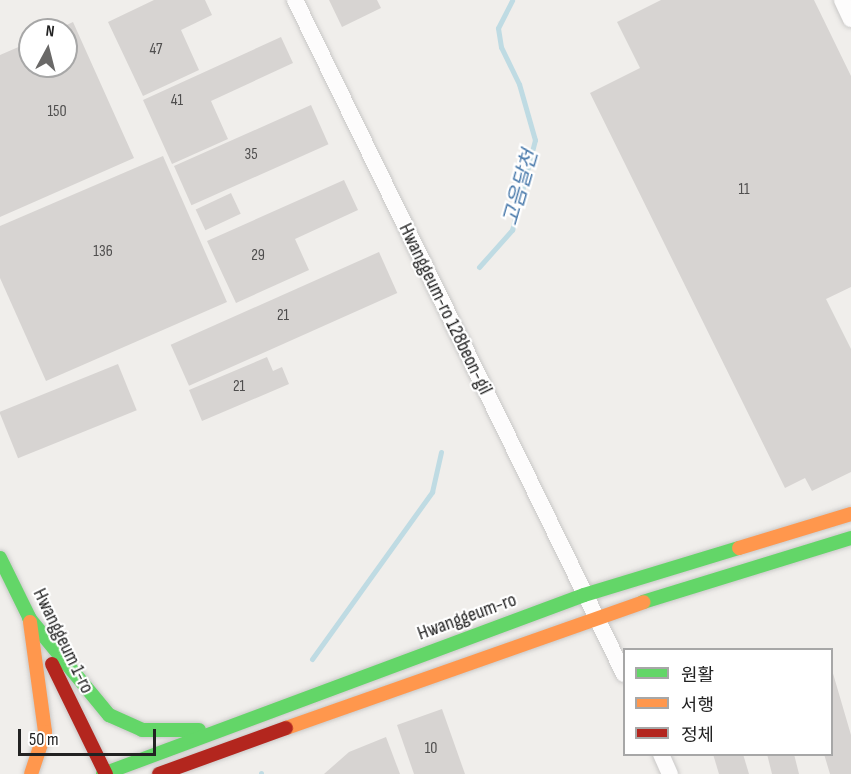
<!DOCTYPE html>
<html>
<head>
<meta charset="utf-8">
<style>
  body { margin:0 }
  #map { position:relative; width:851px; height:774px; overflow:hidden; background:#f0eeeb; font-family:"Sofia Sans Condensed","Noto Sans KR",sans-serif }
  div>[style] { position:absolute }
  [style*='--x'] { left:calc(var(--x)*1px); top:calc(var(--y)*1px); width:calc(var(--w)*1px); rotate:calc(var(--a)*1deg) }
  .stream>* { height:5px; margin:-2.5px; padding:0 2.5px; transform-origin:2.5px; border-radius:2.5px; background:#bfdbe3 }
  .building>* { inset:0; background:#d7d4d2; transform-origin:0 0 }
  .roads { filter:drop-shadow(0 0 2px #c9c8c7) drop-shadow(0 0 2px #c9c8c7) }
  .street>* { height:16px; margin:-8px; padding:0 8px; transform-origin:8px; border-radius:8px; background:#fdfcfc }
  .fast>* { height:14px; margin:-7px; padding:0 7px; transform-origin:7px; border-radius:7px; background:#63d668 }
  .slow>* { height:14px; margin:-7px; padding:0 7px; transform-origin:7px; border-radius:7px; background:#ff974d }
  .jam>* { height:14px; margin:-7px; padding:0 7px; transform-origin:7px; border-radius:7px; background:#b3261e }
  span { translate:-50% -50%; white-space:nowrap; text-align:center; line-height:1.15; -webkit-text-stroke:4.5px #fff; paint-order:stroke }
  .number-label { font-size:16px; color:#4f4e4e }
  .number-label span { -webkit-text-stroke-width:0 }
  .street-label { font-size:20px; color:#222 }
  .water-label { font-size:21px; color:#4a7aab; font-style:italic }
  .legend { position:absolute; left:623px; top:648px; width:210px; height:108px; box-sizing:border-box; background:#fff; border:2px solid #a7a7a7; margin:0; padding:8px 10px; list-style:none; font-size:18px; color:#222 }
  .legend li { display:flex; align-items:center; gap:12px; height:30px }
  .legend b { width:30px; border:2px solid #a7a7a7 }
  .north { position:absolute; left:18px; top:18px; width:60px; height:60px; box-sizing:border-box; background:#fff; border:2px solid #a7a7a7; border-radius:50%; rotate:7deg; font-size:16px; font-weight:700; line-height:24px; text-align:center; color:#222 }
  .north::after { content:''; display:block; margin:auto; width:21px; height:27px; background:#6a6968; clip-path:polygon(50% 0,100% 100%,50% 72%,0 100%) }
  .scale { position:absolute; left:18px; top:729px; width:138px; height:27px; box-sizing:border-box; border:3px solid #222; border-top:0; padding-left:8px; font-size:18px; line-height:21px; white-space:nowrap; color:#222; -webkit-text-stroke:4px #fff; paint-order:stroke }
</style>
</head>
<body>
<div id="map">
  <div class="stream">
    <i style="--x:479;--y:267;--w:50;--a:-48.3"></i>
    <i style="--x:512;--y:230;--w:93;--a:-75.7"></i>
    <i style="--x:535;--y:140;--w:58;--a:-105.9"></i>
    <i style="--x:519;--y:84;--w:41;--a:-115.9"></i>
    <i style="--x:501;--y:47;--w:19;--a:-99"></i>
    <i style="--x:498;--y:28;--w:31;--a:-63"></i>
    <i style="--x:312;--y:659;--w:206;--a:-54.3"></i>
    <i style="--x:432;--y:492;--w:41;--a:-77.3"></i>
    <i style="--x:261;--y:774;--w:1;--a:-90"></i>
  </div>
  <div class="building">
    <i style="clip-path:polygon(154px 0,205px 0,212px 15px,181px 30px,199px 70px,143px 96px,108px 22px)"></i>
    <i style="clip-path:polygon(329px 0,377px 0,381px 8px,342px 27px)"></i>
    <i style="clip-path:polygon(661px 0,814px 0,851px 76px,851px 287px,826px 299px,851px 349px,851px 472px,812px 491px,805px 478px,785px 488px,590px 93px,640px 68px,617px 22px)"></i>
    <i style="clip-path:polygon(73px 22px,134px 158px,0 217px,0 55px,30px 42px,30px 66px,66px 66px,66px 30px,56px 30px)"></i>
    <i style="clip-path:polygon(281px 37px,293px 63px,211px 101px,228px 139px,172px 164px,143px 100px)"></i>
    <i style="left:311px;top:105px;width:43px;height:150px;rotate:66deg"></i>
    <i style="clip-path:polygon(163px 156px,227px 302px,46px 381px,0 278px,0 226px)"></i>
    <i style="clip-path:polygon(344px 180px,358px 210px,295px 239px,309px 270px,236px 303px,207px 241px)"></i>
    <i style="left:231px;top:193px;width:23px;height:39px;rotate:65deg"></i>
    <i style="left:379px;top:252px;width:45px;height:228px;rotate:66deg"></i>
    <i style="clip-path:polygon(267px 357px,273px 371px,282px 367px,289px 384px,202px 421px,189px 390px)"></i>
    <i style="left:118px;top:364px;width:50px;height:128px;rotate:68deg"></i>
    <i style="clip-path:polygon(832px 670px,851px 735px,851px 774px,830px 774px,824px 754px,832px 754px)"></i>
    <i style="clip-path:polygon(442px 709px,465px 774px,414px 774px,397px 725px)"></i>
    <i style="clip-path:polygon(386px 737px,400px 774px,324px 774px,349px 752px)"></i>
    <i style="clip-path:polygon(713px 754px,743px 754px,749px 774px,719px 774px)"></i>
    <i style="clip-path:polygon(767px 754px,794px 754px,799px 774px,772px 774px)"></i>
  </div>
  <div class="roads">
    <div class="street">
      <i style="--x:295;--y:0;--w:750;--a:63.98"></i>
      <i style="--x:842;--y:0;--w:21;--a:65"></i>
      <i style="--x:661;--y:754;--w:22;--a:66"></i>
    </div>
    <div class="fast">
      <i style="--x:0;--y:558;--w:79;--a:63.8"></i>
      <i style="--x:643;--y:602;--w:218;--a:-17.1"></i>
      <i style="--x:29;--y:618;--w:126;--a:50.5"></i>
      <i style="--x:109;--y:715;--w:36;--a:24"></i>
      <i style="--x:142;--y:730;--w:57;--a:0"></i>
      <i style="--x:103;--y:774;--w:513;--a:-20.41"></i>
      <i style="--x:584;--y:595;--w:162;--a:-16.9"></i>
    </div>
    <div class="slow">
      <i style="--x:739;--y:548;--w:117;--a:-16.9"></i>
      <i style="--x:30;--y:622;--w:111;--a:82.2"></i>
      <i style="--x:45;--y:732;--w:44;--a:108.4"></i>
      <i style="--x:286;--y:728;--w:379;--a:-19.4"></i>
    </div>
    <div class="jam">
      <i style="--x:52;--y:664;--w:123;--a:63.9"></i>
      <i style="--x:159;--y:774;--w:135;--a:-19.9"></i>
    </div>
  </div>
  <div class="number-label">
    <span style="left:156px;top:50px">47</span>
    <span style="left:177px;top:101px">41</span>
    <span style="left:57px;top:112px">150</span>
    <span style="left:251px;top:155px">35</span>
    <span style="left:744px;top:190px">11</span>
    <span style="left:103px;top:252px">136</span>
    <span style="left:258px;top:256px">29</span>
    <span style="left:283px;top:316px">21</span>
    <span style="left:239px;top:387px">21</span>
    <span style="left:431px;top:749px">10</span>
  </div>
  <div class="street-label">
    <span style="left:445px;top:309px;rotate:64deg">Hwanggeum-ro 128beon-gil</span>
    <span style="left:467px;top:617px;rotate:-20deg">Hwanggeum-ro</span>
    <span style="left:63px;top:641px;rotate:64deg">Hwanggeum 1-ro</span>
  </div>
  <div class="water-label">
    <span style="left:521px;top:188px;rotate:-74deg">고음달천</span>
  </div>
  <ul class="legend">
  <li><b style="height:8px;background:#63d668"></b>원활</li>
  <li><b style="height:8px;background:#ff974d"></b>서행</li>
  <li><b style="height:8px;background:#b3261e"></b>정체</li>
  </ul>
  <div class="north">N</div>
  <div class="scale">50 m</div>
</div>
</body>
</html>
